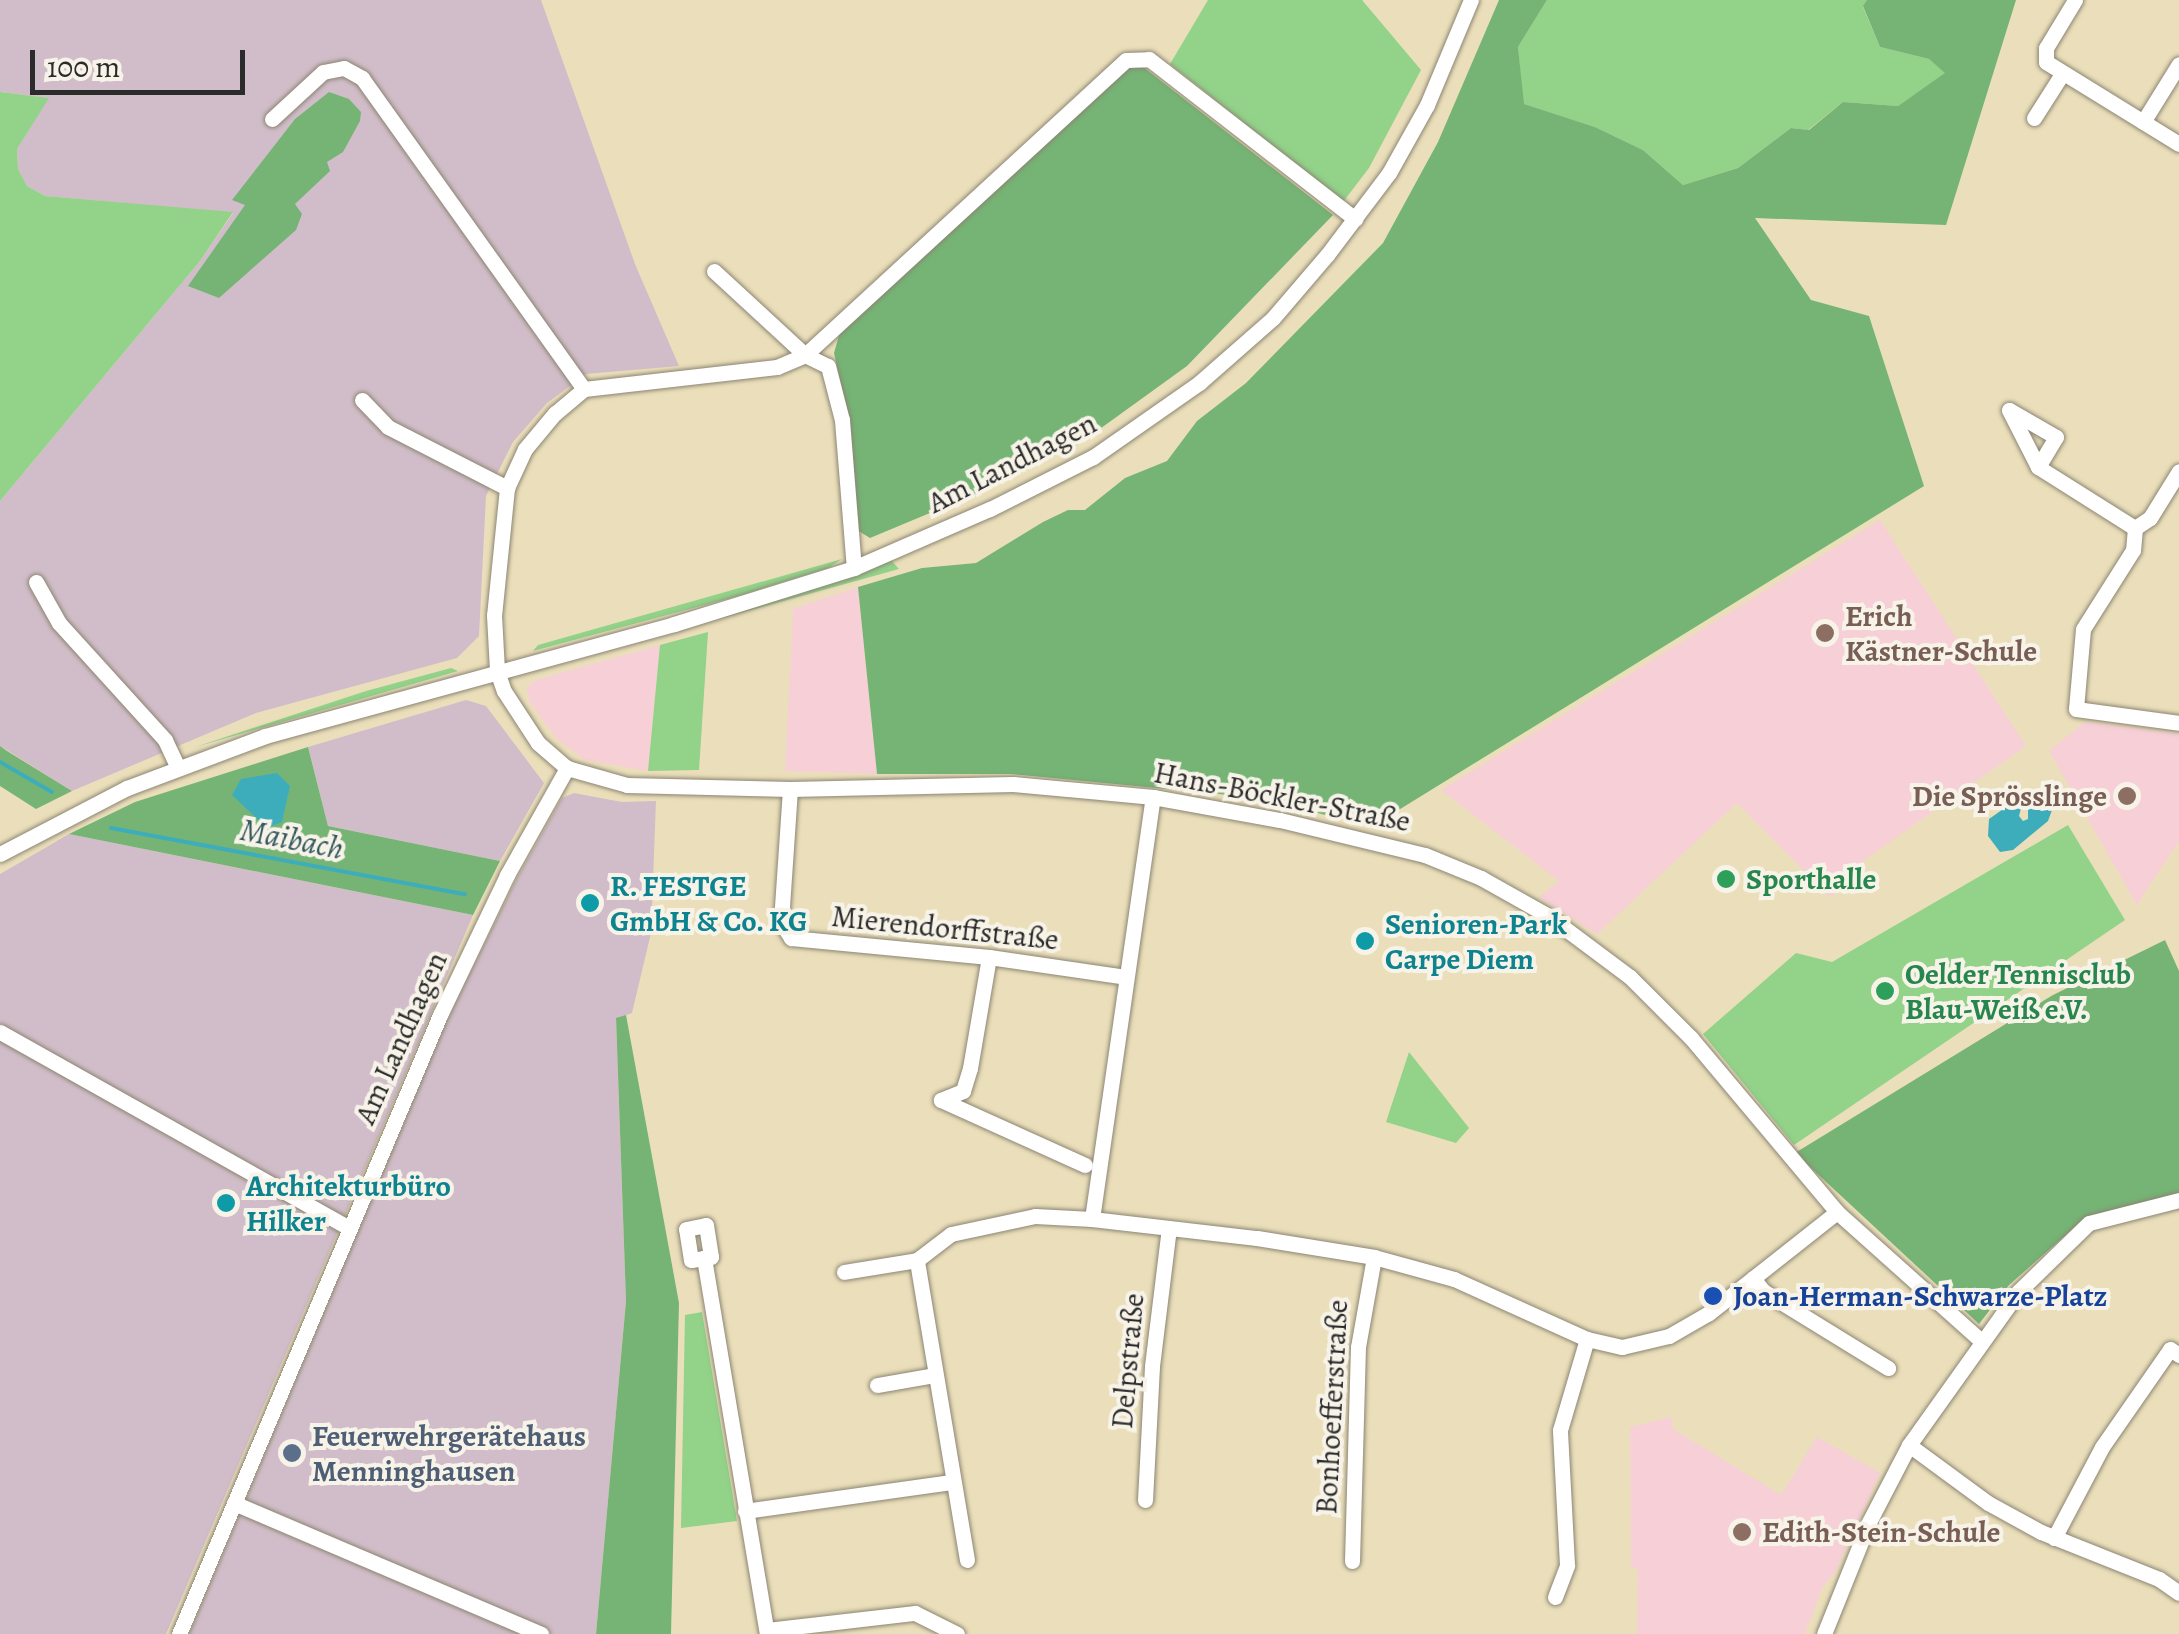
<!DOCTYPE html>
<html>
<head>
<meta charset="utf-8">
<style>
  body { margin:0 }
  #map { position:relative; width:2179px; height:1634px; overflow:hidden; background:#ebdfbb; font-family:Alegreya,serif }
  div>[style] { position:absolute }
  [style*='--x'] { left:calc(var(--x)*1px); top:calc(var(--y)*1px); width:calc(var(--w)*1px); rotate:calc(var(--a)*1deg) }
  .built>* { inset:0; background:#f6cfd7 }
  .industrial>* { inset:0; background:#d1bdc9 }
  .green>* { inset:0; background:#92d289 }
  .forest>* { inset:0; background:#75b475 }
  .water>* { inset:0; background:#3eadbb }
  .stream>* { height:4px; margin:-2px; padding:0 2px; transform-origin:2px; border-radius:2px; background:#3eadbb }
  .roads { filter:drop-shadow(0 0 2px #8b8573) drop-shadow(0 0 2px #8b8573) }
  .minor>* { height:15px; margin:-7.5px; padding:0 7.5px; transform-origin:7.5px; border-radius:7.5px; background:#fff }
  .dots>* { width:28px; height:28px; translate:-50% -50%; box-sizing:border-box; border:5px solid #f7f3e8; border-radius:50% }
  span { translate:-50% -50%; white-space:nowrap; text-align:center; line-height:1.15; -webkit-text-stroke:8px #f7f3e8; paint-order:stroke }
  .street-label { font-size:30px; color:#2b2b2b }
  .education-label { font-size:30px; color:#785e54; font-weight:700 }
  .left { translate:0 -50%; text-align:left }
  .right { translate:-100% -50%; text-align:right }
  .leisure-label { font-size:30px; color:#27864d; font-weight:700 }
  .culture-label { font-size:30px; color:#0d838f; font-weight:700 }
  .transit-label { font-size:30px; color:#164399; font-weight:700 }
  .service-label { font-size:30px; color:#4e5e75; font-weight:700 }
  .water-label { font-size:32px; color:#32585d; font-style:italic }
  .scale { position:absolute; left:30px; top:50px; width:215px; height:45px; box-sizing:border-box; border:5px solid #2b2b2b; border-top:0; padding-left:12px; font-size:30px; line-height:35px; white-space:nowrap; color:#2b2b2b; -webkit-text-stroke:8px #f7f3e8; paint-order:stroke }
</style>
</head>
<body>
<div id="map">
  <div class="built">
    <i style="clip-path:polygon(1880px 520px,2026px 746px,1867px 858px,1831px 898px,1737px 803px,1597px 934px,1539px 897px,1559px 881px,1441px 790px)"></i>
    <i style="clip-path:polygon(858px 587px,877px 774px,785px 771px,793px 609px)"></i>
    <i style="clip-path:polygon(660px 645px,648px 771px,585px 760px,556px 738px,529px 701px,527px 688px,536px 680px)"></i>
    <i style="clip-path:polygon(2085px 722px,2179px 734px,2179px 841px,2137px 905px,2049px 751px)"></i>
    <i style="clip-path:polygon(1671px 1417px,1673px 1429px,1781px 1495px,1817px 1437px,1880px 1473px,1835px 1572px,1822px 1588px,1805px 1634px,1637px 1634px,1638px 1568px,1631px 1569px,1630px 1427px)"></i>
  </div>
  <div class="industrial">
    <i style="clip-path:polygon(0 0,541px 0,635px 264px,679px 366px,586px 374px,547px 403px,513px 442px,486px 496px,479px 636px,457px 658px,256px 713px,72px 791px,0 746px,0 501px,200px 261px,233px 213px,45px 196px,27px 186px,18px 169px,17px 149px,48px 98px,0 92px)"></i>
    <i style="clip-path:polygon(466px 700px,486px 706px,544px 783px,500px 861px,328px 826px,308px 747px)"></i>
    <i style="clip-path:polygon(574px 793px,622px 802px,656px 801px,651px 933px,632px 1013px,616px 1019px,626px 1301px,596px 1634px,189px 1634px,448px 1018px,517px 878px,562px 798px)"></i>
    <i style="clip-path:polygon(69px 834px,473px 915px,166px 1634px,0 1634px,0 874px)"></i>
  </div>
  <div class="green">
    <i style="clip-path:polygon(1208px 0,1362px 0,1421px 70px,1369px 168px,1343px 202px,1170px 64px)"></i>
    <i style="clip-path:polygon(1547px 0,1867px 0,1863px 7px,1880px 47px,1929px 59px,1946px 73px,1898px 106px,1843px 102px,1808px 130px,1791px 128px,1738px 168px,1683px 185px,1643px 150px,1595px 127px,1523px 104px,1518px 47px)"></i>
    <i style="clip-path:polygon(0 92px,49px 98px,17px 149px,18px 169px,27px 186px,45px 196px,233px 212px,200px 261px,0 501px)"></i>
    <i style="clip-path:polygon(842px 559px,828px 568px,738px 596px,533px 651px,538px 645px)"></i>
    <i style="clip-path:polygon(891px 560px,899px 569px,539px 669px)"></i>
    <i style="clip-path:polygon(708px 632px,699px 770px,648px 771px,660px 645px)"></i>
    <i style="clip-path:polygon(451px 668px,458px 671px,192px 748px,366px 691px)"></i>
    <i style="clip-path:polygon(2068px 825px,2125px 920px,1794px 1145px,1703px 1034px,1796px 953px,1832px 962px)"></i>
    <i style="clip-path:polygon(1409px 1052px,1469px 1128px,1456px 1143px,1386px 1122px)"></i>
    <i style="clip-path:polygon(702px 1312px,737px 1521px,681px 1528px,685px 1315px)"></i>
  </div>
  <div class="forest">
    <i style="clip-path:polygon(1499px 0,1547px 0,1518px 47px,1524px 104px,1595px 127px,1643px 150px,1683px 185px,1738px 168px,1791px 128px,1809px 130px,1843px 102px,1898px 106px,1945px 73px,1929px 59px,1880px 47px,1863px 6px,1867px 0,2016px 0,1946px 225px,1755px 218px,1811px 300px,1869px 316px,1924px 486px,1371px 827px,1260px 798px,1011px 774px,877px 774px,858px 587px,922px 568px,976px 563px,1043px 522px,1068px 510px,1085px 510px,1125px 478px,1167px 461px,1197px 421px,1246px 383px,1383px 243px,1438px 142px)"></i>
    <i style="clip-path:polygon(1142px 66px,1333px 215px,1187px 366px,1079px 444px,997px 485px,870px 538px,857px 530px,849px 421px,834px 353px,840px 332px,1127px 68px)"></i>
    <i style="clip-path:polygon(329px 92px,349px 99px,361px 112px,360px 121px,343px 152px,327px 162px,330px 171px,295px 204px,302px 214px,296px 230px,219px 298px,188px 286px,245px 205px,232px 200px,295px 119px)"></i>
    <i style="clip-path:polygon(0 746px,7px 751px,72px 791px,36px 809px,0 786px)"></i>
    <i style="clip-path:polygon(308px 747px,328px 826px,500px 861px,473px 915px,69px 834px,135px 802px)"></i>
    <i style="clip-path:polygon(2165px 940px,2179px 971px,2179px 1193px,2085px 1218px,2009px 1285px,1979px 1324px,1795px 1153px,2053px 995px)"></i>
    <i style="clip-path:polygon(626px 1015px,679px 1303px,671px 1634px,596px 1634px,626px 1301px,616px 1018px)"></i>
  </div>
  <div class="water">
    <i style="clip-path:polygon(277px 773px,290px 786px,282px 822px,267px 828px,232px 795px,241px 779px)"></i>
    <i style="clip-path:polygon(2038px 789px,2048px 798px,2052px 810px,2048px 821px,2013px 850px,2000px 852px,1988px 836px,1989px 819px,2016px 800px,2022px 804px,2019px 816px,2023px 821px,2028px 819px,2028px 802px)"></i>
  </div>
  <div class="stream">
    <i style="--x:0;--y:762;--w:60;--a:30"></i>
    <i style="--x:111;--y:828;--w:360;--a:10.6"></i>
  </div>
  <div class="roads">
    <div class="minor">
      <i style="--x:2075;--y:0;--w:56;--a:121.1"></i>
      <i style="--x:2046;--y:48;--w:14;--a:90"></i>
      <i style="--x:2046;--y:62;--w:156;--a:31.7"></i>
      <i style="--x:2034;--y:118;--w:52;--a:-57.5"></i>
      <i style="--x:272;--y:119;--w:69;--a:-42.7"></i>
      <i style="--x:323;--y:72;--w:21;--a:-11"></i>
      <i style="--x:344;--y:68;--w:21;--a:29"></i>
      <i style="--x:362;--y:78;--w:382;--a:54.5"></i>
      <i style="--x:584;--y:389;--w:38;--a:140"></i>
      <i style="--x:555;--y:413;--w:47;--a:129.8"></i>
      <i style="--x:525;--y:449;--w:43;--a:114.8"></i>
      <i style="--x:507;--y:488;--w:128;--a:95.8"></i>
      <i style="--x:494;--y:615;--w:56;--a:86.9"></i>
      <i style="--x:497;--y:671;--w:21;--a:71"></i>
      <i style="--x:504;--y:691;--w:62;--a:56.8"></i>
      <i style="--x:538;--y:743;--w:38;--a:41"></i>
      <i style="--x:567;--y:768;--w:62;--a:15.8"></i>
      <i style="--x:627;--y:785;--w:163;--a:1.4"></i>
      <i style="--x:790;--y:789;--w:223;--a:-1.3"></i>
      <i style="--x:1013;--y:784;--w:141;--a:5.3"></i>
      <i style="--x:1153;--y:797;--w:129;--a:10.3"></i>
      <i style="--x:1280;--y:820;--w:149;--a:13.6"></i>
      <i style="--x:1425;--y:855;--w:61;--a:22.3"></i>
      <i style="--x:1481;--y:878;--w:76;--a:29.3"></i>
      <i style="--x:1547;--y:915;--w:104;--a:36.8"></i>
      <i style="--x:1630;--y:977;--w:86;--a:45"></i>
      <i style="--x:1691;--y:1038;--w:227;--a:50"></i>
      <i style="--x:1837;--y:1212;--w:192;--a:41.8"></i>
      <i style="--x:2143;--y:122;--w:68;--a:-58.2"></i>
      <i style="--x:714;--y:271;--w:124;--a:42.7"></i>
      <i style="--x:805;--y:355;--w:25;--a:26"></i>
      <i style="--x:828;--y:366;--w:56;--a:75.5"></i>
      <i style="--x:842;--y:420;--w:148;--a:85.4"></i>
      <i style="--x:584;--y:389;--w:194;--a:-6.5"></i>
      <i style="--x:777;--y:367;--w:30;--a:-23"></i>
      <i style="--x:805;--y:355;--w:436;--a:-42.6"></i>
      <i style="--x:1126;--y:60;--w:23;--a:-2"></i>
      <i style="--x:1149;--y:59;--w:261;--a:37.8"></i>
      <i style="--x:362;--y:400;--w:37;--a:46"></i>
      <i style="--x:388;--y:427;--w:134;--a:27.1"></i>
      <i style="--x:2038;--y:467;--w:35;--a:-59"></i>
      <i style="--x:2056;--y:437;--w:54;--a:-150.1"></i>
      <i style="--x:2009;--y:410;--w:64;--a:63"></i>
      <i style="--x:2038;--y:467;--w:115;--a:32.2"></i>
      <i style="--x:2135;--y:528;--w:22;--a:95"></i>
      <i style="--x:2133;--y:550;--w:93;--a:122.3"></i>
      <i style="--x:2083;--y:629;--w:80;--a:95"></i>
      <i style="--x:2076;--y:709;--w:104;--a:7.7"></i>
      <i style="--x:2135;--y:528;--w:18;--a:-34"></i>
      <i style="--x:2150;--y:518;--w:55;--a:-58.3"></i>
      <i style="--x:36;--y:582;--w:47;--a:60.7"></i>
      <i style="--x:59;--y:623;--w:158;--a:47.8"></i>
      <i style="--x:165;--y:740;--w:29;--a:65"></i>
      <i style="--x:790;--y:789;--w:133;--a:93.9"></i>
      <i style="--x:781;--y:922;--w:19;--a:58"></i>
      <i style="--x:791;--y:938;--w:199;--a:5.5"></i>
      <i style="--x:989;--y:957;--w:138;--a:8.3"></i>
      <i style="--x:0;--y:854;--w:143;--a:-27.5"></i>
      <i style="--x:127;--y:788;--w:147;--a:-20.6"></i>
      <i style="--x:265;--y:736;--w:424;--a:-15.3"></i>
      <i style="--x:674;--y:624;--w:189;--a:-17.3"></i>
      <i style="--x:854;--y:568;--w:148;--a:-23.5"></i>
      <i style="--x:990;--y:509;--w:115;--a:-26.8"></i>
      <i style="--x:1093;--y:457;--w:129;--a:-34.9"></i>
      <i style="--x:1199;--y:383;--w:98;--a:-41.3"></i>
      <i style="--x:1273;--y:318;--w:83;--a:-49.4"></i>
      <i style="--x:1327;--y:255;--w:103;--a:-52.9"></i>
      <i style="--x:1389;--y:173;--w:78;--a:-60.8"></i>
      <i style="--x:1427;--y:105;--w:114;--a:-67.3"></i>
      <i style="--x:989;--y:957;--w:113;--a:99.7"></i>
      <i style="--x:970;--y:1068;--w:24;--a:107"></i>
      <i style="--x:963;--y:1091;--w:24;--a:158"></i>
      <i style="--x:941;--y:1100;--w:158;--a:24.3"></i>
      <i style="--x:0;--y:1032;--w:399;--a:29.3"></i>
      <i style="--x:1092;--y:1219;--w:426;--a:-81.8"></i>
      <i style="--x:704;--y:1258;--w:13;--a:171"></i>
      <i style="--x:691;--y:1260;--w:31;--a:-99"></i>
      <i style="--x:686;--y:1229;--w:20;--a:-11"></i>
      <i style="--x:706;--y:1225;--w:32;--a:81"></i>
      <i style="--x:711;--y:1257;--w:7;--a:172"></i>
      <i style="--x:704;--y:1258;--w:381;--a:80.5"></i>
      <i style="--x:844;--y:1272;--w:74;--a:-9.3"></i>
      <i style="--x:1753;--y:1278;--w:16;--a:52"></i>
      <i style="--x:1763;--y:1291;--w:147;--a:31.6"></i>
      <i style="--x:877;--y:1385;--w:59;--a:-9.8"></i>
      <i style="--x:1909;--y:1445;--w:98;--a:36.3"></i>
      <i style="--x:1988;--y:1503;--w:60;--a:28.7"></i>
      <i style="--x:2041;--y:1532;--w:127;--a:21.7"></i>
      <i style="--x:2159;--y:1579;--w:24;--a:35"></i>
      <i style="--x:1145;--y:1500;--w:134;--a:-87"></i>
      <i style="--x:1152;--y:1366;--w:139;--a:-83"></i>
      <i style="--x:234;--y:1503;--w:334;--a:23.1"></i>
      <i style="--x:745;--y:1511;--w:208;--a:-8"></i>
      <i style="--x:2054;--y:1538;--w:103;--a:-62.2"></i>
      <i style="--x:2102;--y:1447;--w:119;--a:-55.2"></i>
      <i style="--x:2170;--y:1349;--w:11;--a:34"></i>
      <i style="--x:967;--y:1560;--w:304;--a:-99.5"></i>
      <i style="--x:917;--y:1260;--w:43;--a:-37.4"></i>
      <i style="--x:951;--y:1234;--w:86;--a:-12.1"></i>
      <i style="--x:1035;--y:1216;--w:57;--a:3"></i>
      <i style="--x:1092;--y:1219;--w:166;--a:6.6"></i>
      <i style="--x:1257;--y:1238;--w:119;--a:9.2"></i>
      <i style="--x:1374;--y:1257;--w:83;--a:15.4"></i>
      <i style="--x:1454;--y:1279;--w:146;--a:24.3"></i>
      <i style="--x:1587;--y:1339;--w:36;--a:13"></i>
      <i style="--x:1622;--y:1347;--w:48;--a:-13.2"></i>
      <i style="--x:1669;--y:1336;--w:46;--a:-29.9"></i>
      <i style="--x:1709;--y:1313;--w:163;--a:-38.3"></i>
      <i style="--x:1352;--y:1561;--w:214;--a:-88.4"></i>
      <i style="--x:1358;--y:1347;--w:91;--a:-79.9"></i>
      <i style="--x:1555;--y:1597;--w:34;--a:-69"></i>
      <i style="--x:1567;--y:1565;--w:135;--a:-93"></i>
      <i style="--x:1560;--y:1430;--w:95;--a:-73.5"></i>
      <i style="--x:767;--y:1630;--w:149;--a:-6.6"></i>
      <i style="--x:915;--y:1613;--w:47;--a:26.6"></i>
      <i style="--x:179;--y:1634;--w:672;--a:-67.14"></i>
      <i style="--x:440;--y:1015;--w:155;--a:-64.4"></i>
      <i style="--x:507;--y:875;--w:123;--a:-60.7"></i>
      <i style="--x:1824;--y:1634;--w:121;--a:-68.1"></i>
      <i style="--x:1869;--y:1522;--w:87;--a:-62.5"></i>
      <i style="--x:1909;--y:1445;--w:188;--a:-54.5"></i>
      <i style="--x:2018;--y:1292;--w:99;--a:-44.2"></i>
      <i style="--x:2089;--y:1223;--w:93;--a:-14.3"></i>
    </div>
  </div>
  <div class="dots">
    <i style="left:1825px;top:633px;background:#8d6e63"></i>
    <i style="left:2127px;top:796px;background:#8d6e63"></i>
    <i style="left:1726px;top:879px;background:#2e9e5b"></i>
    <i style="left:590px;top:903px;background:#0f9aa8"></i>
    <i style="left:1365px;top:941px;background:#0f9aa8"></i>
    <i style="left:1885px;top:991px;background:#2e9e5b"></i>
    <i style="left:226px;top:1203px;background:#0f9aa8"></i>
    <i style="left:1713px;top:1296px;background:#1a4fb4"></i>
    <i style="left:292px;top:1453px;background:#5c6f8a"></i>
    <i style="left:1742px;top:1532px;background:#8d6e63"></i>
  </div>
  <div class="street-label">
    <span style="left:1012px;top:463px;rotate:-27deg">Am Landhagen</span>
    <span style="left:1282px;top:797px;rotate:11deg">Hans-Böckler-Straße</span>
    <span style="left:945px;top:928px;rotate:6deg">Mierendorffstraße</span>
    <span style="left:401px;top:1038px;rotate:-66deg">Am Landhagen</span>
    <span style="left:1128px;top:1361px;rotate:-85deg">Delpstraße</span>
    <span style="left:1332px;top:1407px;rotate:-87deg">Bonhoefferstraße</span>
  </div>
  <div class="education-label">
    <span class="left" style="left:1845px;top:633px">Erich<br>Kästner-Schule</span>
    <span class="right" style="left:2107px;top:796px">Die Sprösslinge</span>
    <span class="left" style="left:1762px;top:1532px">Edith-Stein-Schule</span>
  </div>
  <div class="leisure-label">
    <span class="left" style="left:1746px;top:879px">Sporthalle</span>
    <span class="left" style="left:1905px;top:991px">Oelder Tennisclub<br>Blau-Weiß e.V.</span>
  </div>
  <div class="culture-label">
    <span class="left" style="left:610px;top:903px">R. FESTGE<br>GmbH &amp; Co. KG</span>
    <span class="left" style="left:1385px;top:941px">Senioren-Park<br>Carpe Diem</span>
    <span class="left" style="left:246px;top:1203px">Architekturbüro<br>Hilker</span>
  </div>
  <div class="transit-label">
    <span class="left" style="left:1733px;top:1296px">Joan-Herman-Schwarze-Platz</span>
  </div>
  <div class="service-label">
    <span class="left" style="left:312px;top:1453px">Feuerwehrgerätehaus<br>Menninghausen</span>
  </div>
  <div class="water-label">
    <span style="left:292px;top:839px;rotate:11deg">Maibach</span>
  </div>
  <div class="scale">100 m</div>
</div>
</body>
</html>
